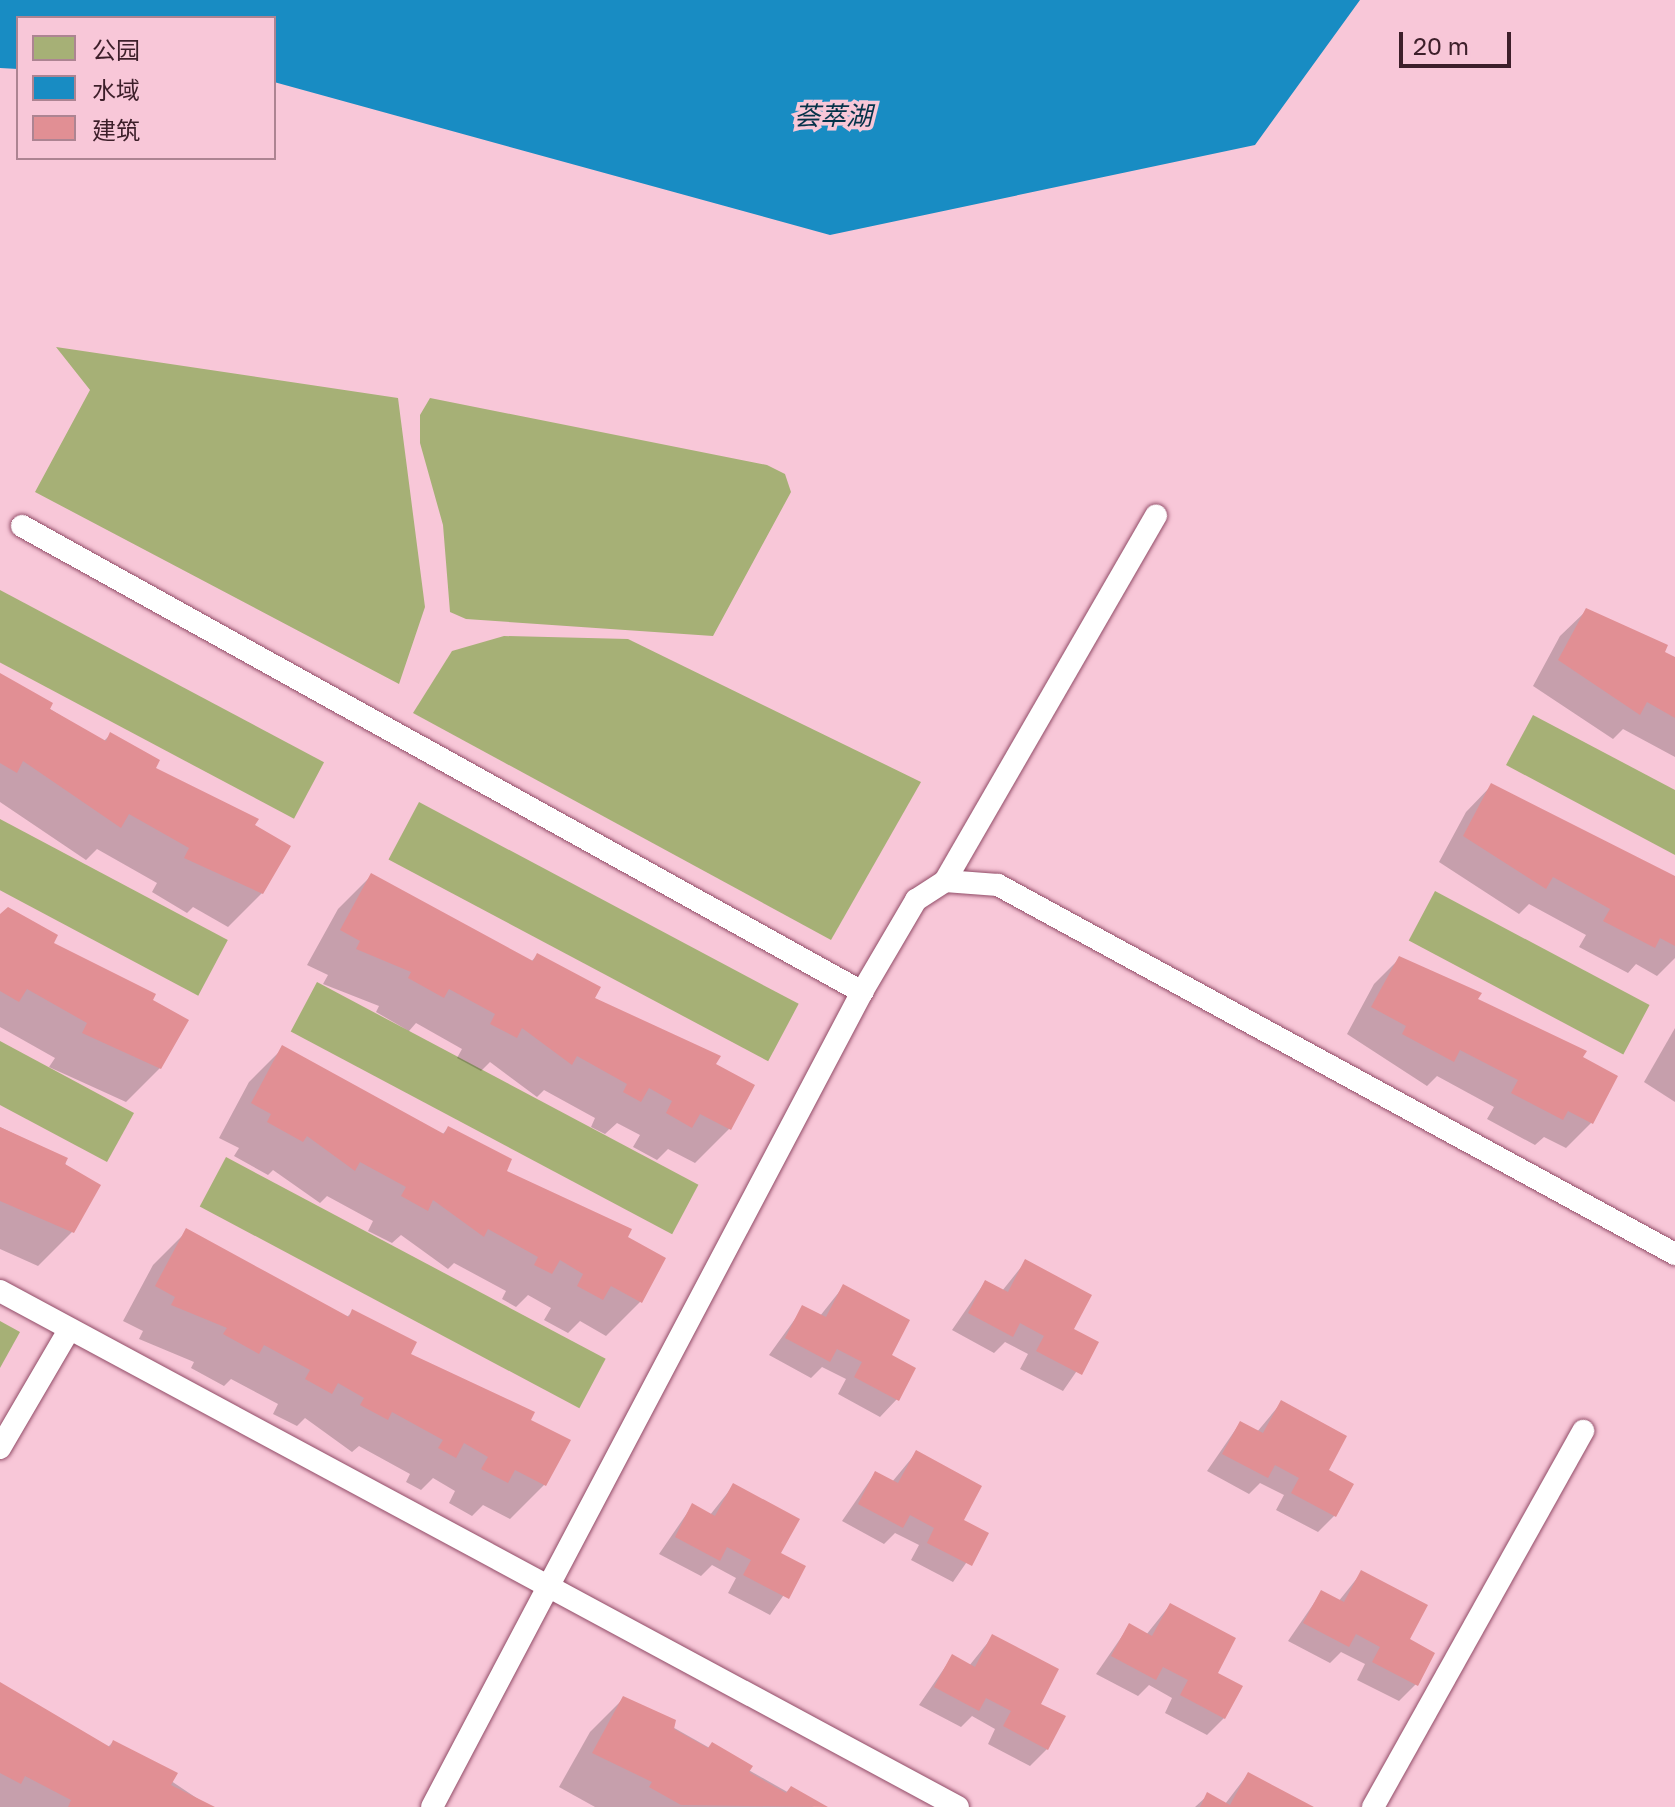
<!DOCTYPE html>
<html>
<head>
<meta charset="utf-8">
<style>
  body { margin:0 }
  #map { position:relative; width:1675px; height:1807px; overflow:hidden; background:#f8c7d8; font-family:"Golos Text","Noto Sans SC",sans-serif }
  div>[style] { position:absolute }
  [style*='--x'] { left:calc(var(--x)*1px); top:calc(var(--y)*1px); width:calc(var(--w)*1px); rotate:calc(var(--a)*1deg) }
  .green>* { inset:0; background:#a6b076; transform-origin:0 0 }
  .water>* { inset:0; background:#188cc3 }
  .shadow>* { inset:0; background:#0003 }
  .building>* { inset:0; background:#e18f94 }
  .roads { filter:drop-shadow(0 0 2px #914c67) drop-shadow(0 0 2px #914c67) }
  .service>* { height:22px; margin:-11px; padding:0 11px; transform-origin:11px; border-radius:11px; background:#fff }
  span { translate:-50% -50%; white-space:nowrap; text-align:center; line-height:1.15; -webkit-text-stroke:7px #f8c7d8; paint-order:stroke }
  .water-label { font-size:26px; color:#043249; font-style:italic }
  .legend { position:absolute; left:16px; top:16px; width:260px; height:144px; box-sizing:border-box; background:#f8c7d8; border:2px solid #ad8492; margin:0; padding:10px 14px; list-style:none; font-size:24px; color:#3d1f2a }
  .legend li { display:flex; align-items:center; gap:16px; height:40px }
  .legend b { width:40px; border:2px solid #ad8492 }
  .scale { position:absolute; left:1399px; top:32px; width:112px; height:36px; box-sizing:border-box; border:4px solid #3d1f2a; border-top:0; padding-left:10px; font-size:24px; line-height:28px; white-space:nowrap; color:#3d1f2a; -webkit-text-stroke:6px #f8c7d8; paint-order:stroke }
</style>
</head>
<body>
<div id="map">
  <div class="green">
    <i style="clip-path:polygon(56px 347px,398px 398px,425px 607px,399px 684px,35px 492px,90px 390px)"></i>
    <i style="clip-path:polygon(430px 398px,767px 465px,785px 474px,791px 492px,713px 636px,466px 619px,450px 612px,443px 525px,420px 443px,420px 415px)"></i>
    <i style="left:0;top:590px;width:367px;height:64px;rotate:28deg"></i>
    <i style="clip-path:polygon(504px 636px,628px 639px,921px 782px,831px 940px,413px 713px,452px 651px)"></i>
    <i style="clip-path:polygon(1533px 715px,1675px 790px,1675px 855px,1506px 765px)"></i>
    <i style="left:419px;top:802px;width:430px;height:65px;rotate:28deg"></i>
    <i style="left:0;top:819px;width:258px;height:63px;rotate:28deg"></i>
    <i style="left:1435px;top:891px;width:243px;height:56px;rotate:28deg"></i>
    <i style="left:317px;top:982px;width:432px;height:56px;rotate:28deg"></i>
    <i style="clip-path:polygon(0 1041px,134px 1113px,107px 1162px,0 1105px)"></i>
    <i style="left:226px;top:1157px;width:430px;height:56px;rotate:28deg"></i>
    <i style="clip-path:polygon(0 1321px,20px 1332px,0 1368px)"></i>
  </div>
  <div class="water">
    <i style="clip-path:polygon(0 0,1360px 0,1255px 145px,830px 235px,274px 82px,274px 18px,18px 18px,18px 69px,0 68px)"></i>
  </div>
  <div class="shadow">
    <i style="clip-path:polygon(1586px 611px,1675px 659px,1675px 757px,1623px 729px,1613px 739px,1533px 686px,1560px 636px)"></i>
    <i style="clip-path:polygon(0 678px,103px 742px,111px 734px,153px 769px,252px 826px,262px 893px,228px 927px,193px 907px,187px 913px,152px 892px,157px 883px,97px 849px,86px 860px,0 802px)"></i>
    <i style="clip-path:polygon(1491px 786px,1675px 879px,1675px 958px,1657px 976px,1636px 964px,1628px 973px,1579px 947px,1586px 935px,1529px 904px,1519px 914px,1439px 862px,1466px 812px)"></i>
    <i style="clip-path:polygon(372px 875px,531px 962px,537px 955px,593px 999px,753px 1085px,729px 1129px,695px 1163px,668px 1149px,657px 1160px,633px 1147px,640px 1135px,617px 1123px,605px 1134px,591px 1127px,595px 1118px,544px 1090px,537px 1097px,490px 1062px,481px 1071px,457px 1058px,462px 1049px,416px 1023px,409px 1031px,376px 1012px,379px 1006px,323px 984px,328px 975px,307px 965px,338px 909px)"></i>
    <i style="clip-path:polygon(0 916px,150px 1001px,160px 1068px,126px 1102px,49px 1067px,55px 1058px,0 1027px)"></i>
    <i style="clip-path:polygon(1400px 958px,1581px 1058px,1591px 1123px,1566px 1148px,1544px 1137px,1535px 1145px,1487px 1119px,1494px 1107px,1437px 1076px,1427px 1086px,1347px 1034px,1374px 984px)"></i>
    <i style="clip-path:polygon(1675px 1028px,1675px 1102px,1644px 1082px)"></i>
    <i style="clip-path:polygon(283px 1048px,442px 1135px,448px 1128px,504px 1172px,663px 1259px,640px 1302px,606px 1336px,580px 1321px,568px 1333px,544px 1320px,551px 1308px,528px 1295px,516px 1307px,502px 1299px,506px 1291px,454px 1263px,448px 1269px,401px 1235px,392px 1243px,368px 1231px,373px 1221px,327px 1196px,320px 1203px,273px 1170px,268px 1175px,234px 1156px,239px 1148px,219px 1138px,249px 1082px)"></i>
    <i style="clip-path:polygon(0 1127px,65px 1159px,72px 1232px,38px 1266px,0 1249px)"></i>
    <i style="clip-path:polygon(187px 1231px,346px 1318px,353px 1311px,408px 1355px,568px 1441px,544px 1485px,510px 1519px,483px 1505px,472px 1516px,449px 1503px,455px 1491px,433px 1478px,421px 1490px,406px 1482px,410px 1474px,359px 1446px,352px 1452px,305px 1418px,297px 1426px,273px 1414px,278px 1404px,231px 1379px,224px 1386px,191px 1368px,194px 1362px,139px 1339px,143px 1331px,123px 1321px,153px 1265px)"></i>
    <i style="clip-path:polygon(1026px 1261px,1071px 1330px,1096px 1343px,1063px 1391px,1020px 1369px,1028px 1354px,1005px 1342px,994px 1353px,952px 1330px,985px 1282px,1002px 1291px)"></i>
    <i style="clip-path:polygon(843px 1287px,889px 1355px,897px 1399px,880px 1417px,838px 1394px,846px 1379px,822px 1367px,811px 1378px,769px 1355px,803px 1308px,820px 1316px)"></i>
    <i style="clip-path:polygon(1281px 1403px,1326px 1471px,1335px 1515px,1318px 1532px,1276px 1510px,1284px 1495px,1260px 1483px,1249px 1494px,1207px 1471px,1240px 1423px,1257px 1432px)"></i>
    <i style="clip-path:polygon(916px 1453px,961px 1521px,986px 1534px,953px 1582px,911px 1560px,919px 1545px,895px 1533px,884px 1544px,842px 1521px,875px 1473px,892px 1482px)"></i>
    <i style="clip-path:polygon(733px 1486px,779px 1554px,803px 1567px,770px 1615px,728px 1593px,736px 1578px,712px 1565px,701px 1576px,659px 1554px,692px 1506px,710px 1515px)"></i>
    <i style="clip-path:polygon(1362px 1572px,1407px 1640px,1416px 1684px,1399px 1701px,1357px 1680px,1365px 1664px,1341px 1652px,1330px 1663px,1288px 1641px,1321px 1593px,1338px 1602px)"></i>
    <i style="clip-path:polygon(1170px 1605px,1224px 1718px,1207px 1735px,1165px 1713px,1172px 1698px,1149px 1685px,1138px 1696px,1096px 1674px,1129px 1626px,1146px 1635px)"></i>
    <i style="clip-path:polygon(993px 1636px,1038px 1704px,1047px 1749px,1030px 1766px,988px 1744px,995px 1729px,972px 1716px,961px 1727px,919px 1705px,952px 1657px,969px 1666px)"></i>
    <i style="clip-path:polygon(0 1690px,107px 1748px,113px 1742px,210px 1807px,0 1807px)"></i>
    <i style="clip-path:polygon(623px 1699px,814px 1807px,595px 1807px,559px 1787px,590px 1732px)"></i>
    <i style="clip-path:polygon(1248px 1774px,1310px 1807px,1195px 1807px,1208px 1795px,1225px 1804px)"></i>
  </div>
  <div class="building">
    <i style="clip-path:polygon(1586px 608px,1668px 645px,1665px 652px,1675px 657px,1675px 718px,1647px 702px,1640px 715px,1558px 660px)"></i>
    <i style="clip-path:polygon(0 673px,53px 703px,50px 709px,106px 741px,110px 732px,160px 760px,156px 768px,259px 819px,255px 825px,291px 846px,263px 894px,184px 858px,189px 848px,129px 814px,121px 828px,23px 761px,17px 773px,0 763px)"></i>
    <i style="clip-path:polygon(1491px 783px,1675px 876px,1675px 946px,1660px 938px,1655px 948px,1603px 921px,1610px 909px,1553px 877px,1546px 889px,1463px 836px)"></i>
    <i style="clip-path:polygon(371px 873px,533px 961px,537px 953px,601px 987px,595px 998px,721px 1056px,716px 1064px,755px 1085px,731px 1130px,700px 1114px,692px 1128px,666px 1113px,672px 1101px,649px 1088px,641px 1102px,623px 1092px,627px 1084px,577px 1056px,572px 1065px,522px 1028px,517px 1038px,490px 1024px,495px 1014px,449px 989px,444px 998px,408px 978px,411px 972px,356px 949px,360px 941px,340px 930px)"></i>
    <i style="clip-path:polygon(8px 907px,58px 935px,54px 943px,156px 994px,153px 1000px,189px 1020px,161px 1069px,82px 1033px,87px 1023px,27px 989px,19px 1002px,0 991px,0 914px)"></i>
    <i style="clip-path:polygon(1399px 956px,1482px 993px,1478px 999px,1587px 1051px,1583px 1057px,1618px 1076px,1593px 1124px,1568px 1111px,1563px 1120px,1511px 1093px,1518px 1080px,1460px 1050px,1454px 1062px,1402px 1034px,1406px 1026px,1371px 1007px)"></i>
    <i style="clip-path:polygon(282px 1045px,444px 1134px,448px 1126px,512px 1159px,507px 1171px,632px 1229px,628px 1237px,666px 1258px,642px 1303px,611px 1286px,603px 1300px,577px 1286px,583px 1274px,560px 1260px,552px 1274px,534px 1265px,538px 1257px,488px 1229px,484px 1237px,433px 1200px,428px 1211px,401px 1196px,406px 1187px,360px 1162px,355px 1171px,307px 1136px,303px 1142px,267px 1122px,271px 1114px,251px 1103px)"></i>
    <i style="clip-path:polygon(0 1127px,68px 1158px,65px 1164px,101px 1185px,74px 1233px,0 1201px)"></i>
    <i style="clip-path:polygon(186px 1228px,349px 1317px,352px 1309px,417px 1342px,411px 1354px,535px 1412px,531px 1420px,571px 1440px,546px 1486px,515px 1470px,508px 1483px,481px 1469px,488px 1457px,464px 1443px,456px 1458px,438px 1448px,443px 1440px,392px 1412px,388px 1420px,360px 1405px,364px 1398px,338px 1383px,332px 1394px,305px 1379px,310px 1370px,264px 1345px,259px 1354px,223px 1334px,227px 1328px,171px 1305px,175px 1297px,155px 1286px)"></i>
    <i style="clip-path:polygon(1025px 1259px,1092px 1295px,1074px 1329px,1099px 1342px,1082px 1375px,1036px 1351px,1044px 1336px,1020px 1323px,1013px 1337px,968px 1313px,985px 1280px,1008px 1292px)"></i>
    <i style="clip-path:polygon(843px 1284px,910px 1320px,892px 1355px,916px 1368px,899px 1401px,854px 1377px,862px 1362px,837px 1349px,830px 1362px,785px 1338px,802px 1305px,826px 1317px)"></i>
    <i style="clip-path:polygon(1281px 1400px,1347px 1436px,1329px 1470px,1354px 1484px,1336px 1517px,1291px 1493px,1299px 1478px,1275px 1465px,1268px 1478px,1222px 1454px,1240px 1421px,1263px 1433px)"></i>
    <i style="clip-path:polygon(916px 1450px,982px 1486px,964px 1520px,989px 1533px,972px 1566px,927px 1543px,934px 1528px,910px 1515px,903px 1528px,858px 1504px,875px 1471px,898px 1483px)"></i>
    <i style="clip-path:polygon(733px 1483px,800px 1519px,781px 1553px,806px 1566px,789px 1599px,743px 1575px,751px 1560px,727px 1547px,720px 1561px,675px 1537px,692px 1503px,715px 1516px)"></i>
    <i style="clip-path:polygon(1361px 1570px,1428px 1605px,1410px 1639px,1435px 1653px,1418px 1686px,1372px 1662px,1380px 1647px,1356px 1634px,1349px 1647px,1303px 1623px,1321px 1590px,1344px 1602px)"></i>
    <i style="clip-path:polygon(1170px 1603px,1236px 1638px,1218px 1673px,1243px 1686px,1225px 1719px,1180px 1695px,1188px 1680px,1163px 1667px,1156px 1680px,1111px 1656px,1129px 1623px,1152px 1636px)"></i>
    <i style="clip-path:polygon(992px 1634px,1059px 1669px,1041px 1704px,1066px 1716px,1048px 1750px,1003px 1726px,1011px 1711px,986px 1698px,979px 1711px,934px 1687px,952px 1654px,975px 1667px)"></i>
    <i style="clip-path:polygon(0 1682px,110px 1747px,113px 1740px,178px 1773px,171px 1785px,215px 1807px,68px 1807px,71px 1800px,25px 1776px,21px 1784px,0 1773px)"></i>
    <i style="clip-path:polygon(623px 1696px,676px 1720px,674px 1729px,708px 1748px,712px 1742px,753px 1766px,749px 1772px,786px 1793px,791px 1786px,828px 1807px,681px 1805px,649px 1787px,652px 1782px,592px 1753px)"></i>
    <i style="clip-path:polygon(1248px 1772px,1314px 1807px,1200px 1807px,1207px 1792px,1230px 1805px)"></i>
  </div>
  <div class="roads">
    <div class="service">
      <i style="--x:22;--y:526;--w:961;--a:29.02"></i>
      <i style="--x:862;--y:992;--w:921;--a:117.82"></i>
      <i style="--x:945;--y:881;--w:422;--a:-60"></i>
      <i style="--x:862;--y:992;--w:107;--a:-59.6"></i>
      <i style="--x:916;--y:900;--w:35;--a:-33"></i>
      <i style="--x:945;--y:881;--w:53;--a:4.3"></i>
      <i style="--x:998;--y:885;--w:771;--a:28.59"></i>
      <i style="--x:0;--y:1291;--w:1088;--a:28.31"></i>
      <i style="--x:0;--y:1448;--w:137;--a:-59.7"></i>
      <i style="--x:1373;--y:1807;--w:431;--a:-60.8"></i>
    </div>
  </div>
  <div class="water-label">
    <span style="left:833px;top:116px">荟萃湖</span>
  </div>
  <ul class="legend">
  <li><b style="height:22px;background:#a6b076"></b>公园</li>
  <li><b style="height:22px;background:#188cc3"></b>水域</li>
  <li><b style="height:22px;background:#e18f94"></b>建筑</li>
  </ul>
  <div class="scale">20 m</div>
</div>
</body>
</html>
